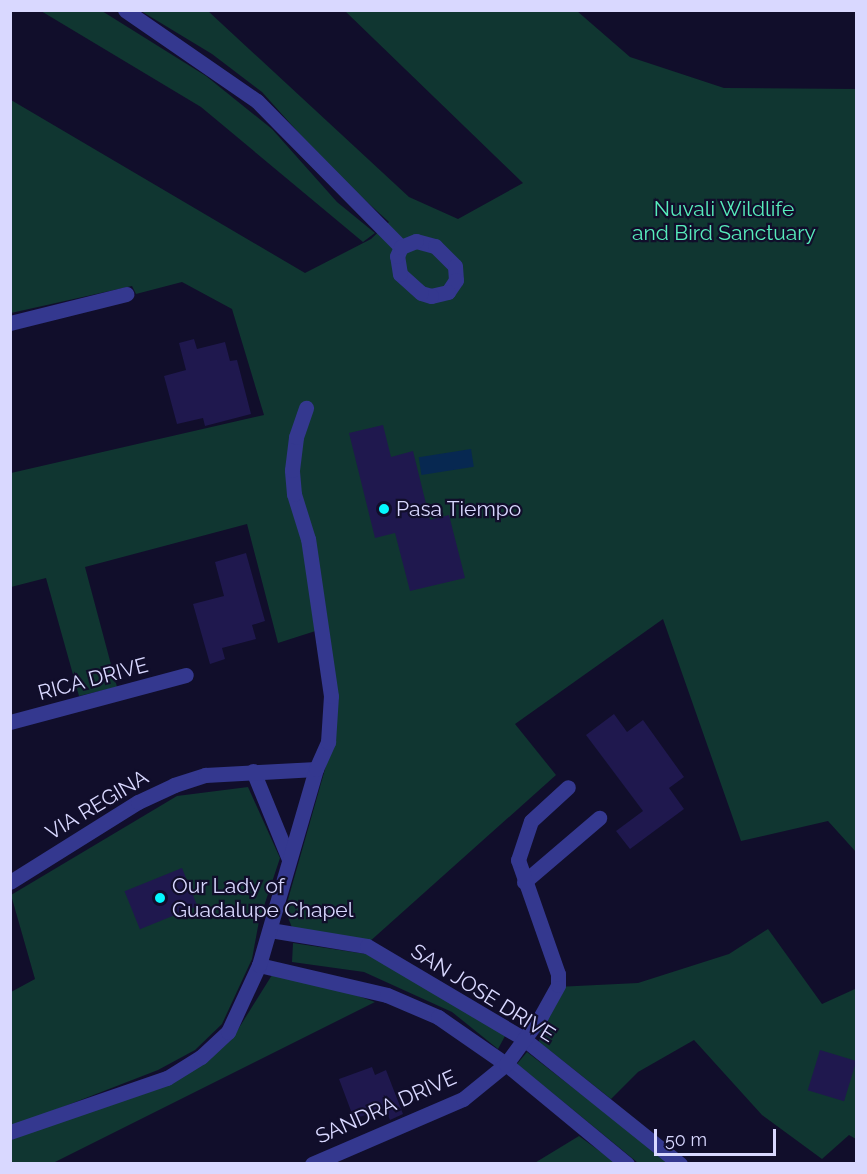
<!DOCTYPE html>
<html>
<head>
<meta charset="utf-8">
<style>
  body { margin:0 }
  #map { position:relative; width:867px; height:1174px; overflow:hidden; background:#110e2b; font-family:Raleway,sans-serif }
  div>[style] { position:absolute }
  [style*='--x'] { left:calc(var(--x)*1px); top:calc(var(--y)*1px); width:calc(var(--w)*1px); rotate:calc(var(--a)*1deg) }
  .green>* { inset:0; background:#103631 }
  .water>* { inset:0; background:#072851; transform-origin:0 0 }
  .building>* { inset:0; background:#1f184e; transform-origin:0 0 }
  .minor>* { height:15px; margin:-7.5px; padding:0 7.5px; transform-origin:7.5px; border-radius:7.5px; background:#34388f }
  .dots>* { width:16px; height:16px; translate:-50% -50%; box-sizing:border-box; border:3px solid #110e2b; border-radius:50% }
  span { translate:-50% -50%; white-space:nowrap; text-align:center; line-height:1.15; -webkit-text-stroke:4.5px #110e2b; paint-order:stroke }
  .park-label { font-size:21px; color:#57ecbb }
  .poi-label { font-size:21px; color:#d9d8ff }
  .left { translate:0 -50%; text-align:left }
  .street-label { font-size:21px; color:#d9d8ff }
  .frame { position:absolute; inset:0; border:12px solid #d9d8ff; pointer-events:none }
  .scale { position:absolute; left:654px; top:1129px; width:122px; height:27px; box-sizing:border-box; border:3px solid #d9d8ff; border-top:0; padding-left:8px; font-size:18px; line-height:21px; white-space:nowrap; color:#d9d8ff; -webkit-text-stroke:4px #110e2b; paint-order:stroke }
</style>
</head>
<body>
<div id="map">
  <div class="green">
    <i style="clip-path:polygon(41px 11px,102px 11px,206px 76px,272px 129px,337px 202px,375px 233px,363px 242px,201px 107px)"></i>
    <i style="clip-path:polygon(141px 11px,208px 11px,409px 197px,458px 219px,523px 183px,345px 11px,577px 11px,630px 57px,724px 88px,856px 89px,856px 852px,828px 821px,741px 841px,663px 619px,515px 724px,556px 775px,368px 943px,293px 930px,285px 910px,333px 741px,328px 627px,278px 643px,247px 524px,85px 567px,117px 687px,79px 696px,46px 578px,11px 587px,11px 473px,264px 415px,232px 309px,182px 282px,136px 294px,132px 286px,11px 313px,11px 100px,305px 273px,371px 239px,389px 222px,333px 171px,262px 92px,212px 54px)"></i>
    <i style="clip-path:polygon(248px 787px,280px 858px,259px 921px,252px 959px,222px 1024px,195px 1050px,158px 1070px,11px 1127px,11px 992px,35px 979px,11px 895px,177px 796px)"></i>
    <i style="clip-path:polygon(768px 929px,822px 1004px,855px 989px,856px 944px,856px 1139px,849px 1135px,822px 1159px,762px 1115px,694px 1040px,638px 1072px,611px 1099px,539px 1042px,540px 1024px,556px 987px,638px 983px,729px 954px)"></i>
    <i style="clip-path:polygon(293px 943px,366px 954px,458px 1004px,505px 1036px,498px 1049px,452px 1012px,364px 972px,292px 962px)"></i>
    <i style="clip-path:polygon(272px 975px,319px 982px,375px 1002px,53px 1163px,11px 1163px,10px 1136px,204px 1064px,232px 1039px)"></i>
    <i style="clip-path:polygon(527px 1052px,670px 1163px,638px 1163px,517px 1064px)"></i>
    <i style="clip-path:polygon(579px 1136px,616px 1163px,533px 1164px)"></i>
  </div>
  <div class="water">
    <i style="left:471px;top:449px;width:18px;height:53px;rotate:81deg"></i>
  </div>
  <div class="building">
    <i style="clip-path:polygon(194px 339px,197px 349px,225px 342px,230px 361px,237px 360px,251px 414px,205px 426px,203px 418px,177px 424px,164px 376px,186px 370px,179px 343px)"></i>
    <i style="clip-path:polygon(383px 425px,391px 457px,413px 451px,430px 520px,449px 515px,465px 578px,410px 591px,395px 533px,375px 538px,349px 433px)"></i>
    <i style="clip-path:polygon(246px 553px,265px 621px,252px 625px,256px 639px,222px 648px,225px 659px,210px 664px,193px 604px,224px 596px,215px 562px)"></i>
    <i style="clip-path:polygon(614px 714px,627px 732px,643px 720px,684px 777px,669px 788px,684px 809px,630px 849px,616px 831px,643px 811px,586px 735px)"></i>
    <i style="left:182px;top:868px;width:41px;height:62px;rotate:68deg"></i>
    <i style="left:820px;top:1050px;width:38px;height:42px;rotate:17deg"></i>
    <i style="clip-path:polygon(372px 1067px,375px 1075px,386px 1070px,403px 1114px,390px 1120px,385px 1108px,354px 1119px,339px 1079px)"></i>
  </div>
  <div class="minor">
    <i style="--x:125;--y:10;--w:160;--a:34.6"></i>
    <i style="--x:257;--y:101;--w:205;--a:45.4"></i>
    <i style="--x:416;--y:241;--w:20;--a:15"></i>
    <i style="--x:435;--y:246;--w:28;--a:45"></i>
    <i style="--x:455;--y:266;--w:14;--a:86"></i>
    <i style="--x:456;--y:280;--w:14;--a:124"></i>
    <i style="--x:448;--y:292;--w:17;--a:167"></i>
    <i style="--x:431;--y:296;--w:10;--a:-163"></i>
    <i style="--x:421;--y:293;--w:28;--a:-138"></i>
    <i style="--x:400;--y:274;--w:18;--a:-99"></i>
    <i style="--x:397;--y:256;--w:10;--a:-66"></i>
    <i style="--x:401;--y:247;--w:16;--a:-22"></i>
    <i style="--x:10;--y:323;--w:120;--a:-14"></i>
    <i style="--x:10;--y:722;--w:182;--a:-15"></i>
    <i style="--x:253;--y:771;--w:95;--a:67.8"></i>
    <i style="--x:10;--y:882;--w:151;--a:-32"></i>
    <i style="--x:138;--y:802;--w:40;--a:-25"></i>
    <i style="--x:174;--y:785;--w:33;--a:-18"></i>
    <i style="--x:205;--y:775;--w:111;--a:-3.1"></i>
    <i style="--x:524;--y:882;--w:99;--a:-40.5"></i>
    <i style="--x:270;--y:930;--w:98;--a:9.4"></i>
    <i style="--x:367;--y:946;--w:182;--a:30.6"></i>
    <i style="--x:524;--y:1039;--w:200;--a:38.7"></i>
    <i style="--x:259;--y:965;--w:131;--a:13.2"></i>
    <i style="--x:387;--y:995;--w:56;--a:23.3"></i>
    <i style="--x:438;--y:1017;--w:83;--a:34.7"></i>
    <i style="--x:506;--y:1064;--w:157;--a:39.6"></i>
    <i style="--x:10;--y:1132;--w:166;--a:-19"></i>
    <i style="--x:167;--y:1078;--w:40;--a:-32"></i>
    <i style="--x:201;--y:1057;--w:37;--a:-43"></i>
    <i style="--x:228;--y:1032;--w:74;--a:-65.2"></i>
    <i style="--x:259;--y:965;--w:204;--a:-73.8"></i>
    <i style="--x:316;--y:769;--w:30;--a:-66"></i>
    <i style="--x:328;--y:742;--w:46;--a:-86.3"></i>
    <i style="--x:331;--y:696;--w:159;--a:-98.3"></i>
    <i style="--x:308;--y:539;--w:47;--a:-107.3"></i>
    <i style="--x:294;--y:494;--w:24;--a:-95"></i>
    <i style="--x:292;--y:470;--w:33;--a:-83"></i>
    <i style="--x:296;--y:437;--w:31;--a:-71"></i>
    <i style="--x:312;--y:1164;--w:164;--a:-23.3"></i>
    <i style="--x:463;--y:1099;--w:55;--a:-39.1"></i>
    <i style="--x:506;--y:1064;--w:59;--a:-53.9"></i>
    <i style="--x:541;--y:1016;--w:35;--a:-61"></i>
    <i style="--x:558;--y:985;--w:11;--a:-90"></i>
    <i style="--x:558;--y:974;--w:121;--a:-109.3"></i>
    <i style="--x:518;--y:860;--w:41;--a:-71.6"></i>
    <i style="--x:531;--y:821;--w:50;--a:-42.6"></i>
  </div>
  <div class="dots">
    <i style="left:384px;top:509px;background:#04f9ff"></i>
    <i style="left:160px;top:898px;background:#04f9ff"></i>
  </div>
  <div class="park-label">
    <span style="left:724px;top:221px">Nuvali Wildlife<br>and Bird Sanctuary</span>
  </div>
  <div class="poi-label">
    <span class="left" style="left:396px;top:509px">Pasa Tiempo</span>
    <span class="left" style="left:172px;top:898px">Our Lady of<br>Guadalupe Chapel</span>
  </div>
  <div class="street-label">
    <span style="left:93px;top:679px;rotate:-15deg">RICA DRIVE</span>
    <span style="left:97px;top:805px;rotate:-31deg">VIA REGINA</span>
    <span style="left:483px;top:993px;rotate:32deg">SAN JOSE DRIVE</span>
    <span style="left:386px;top:1107px;rotate:-24deg">SANDRA DRIVE</span>
  </div>
  <div class="frame"></div>
  <div class="scale">50 m</div>
</div>
</body>
</html>
